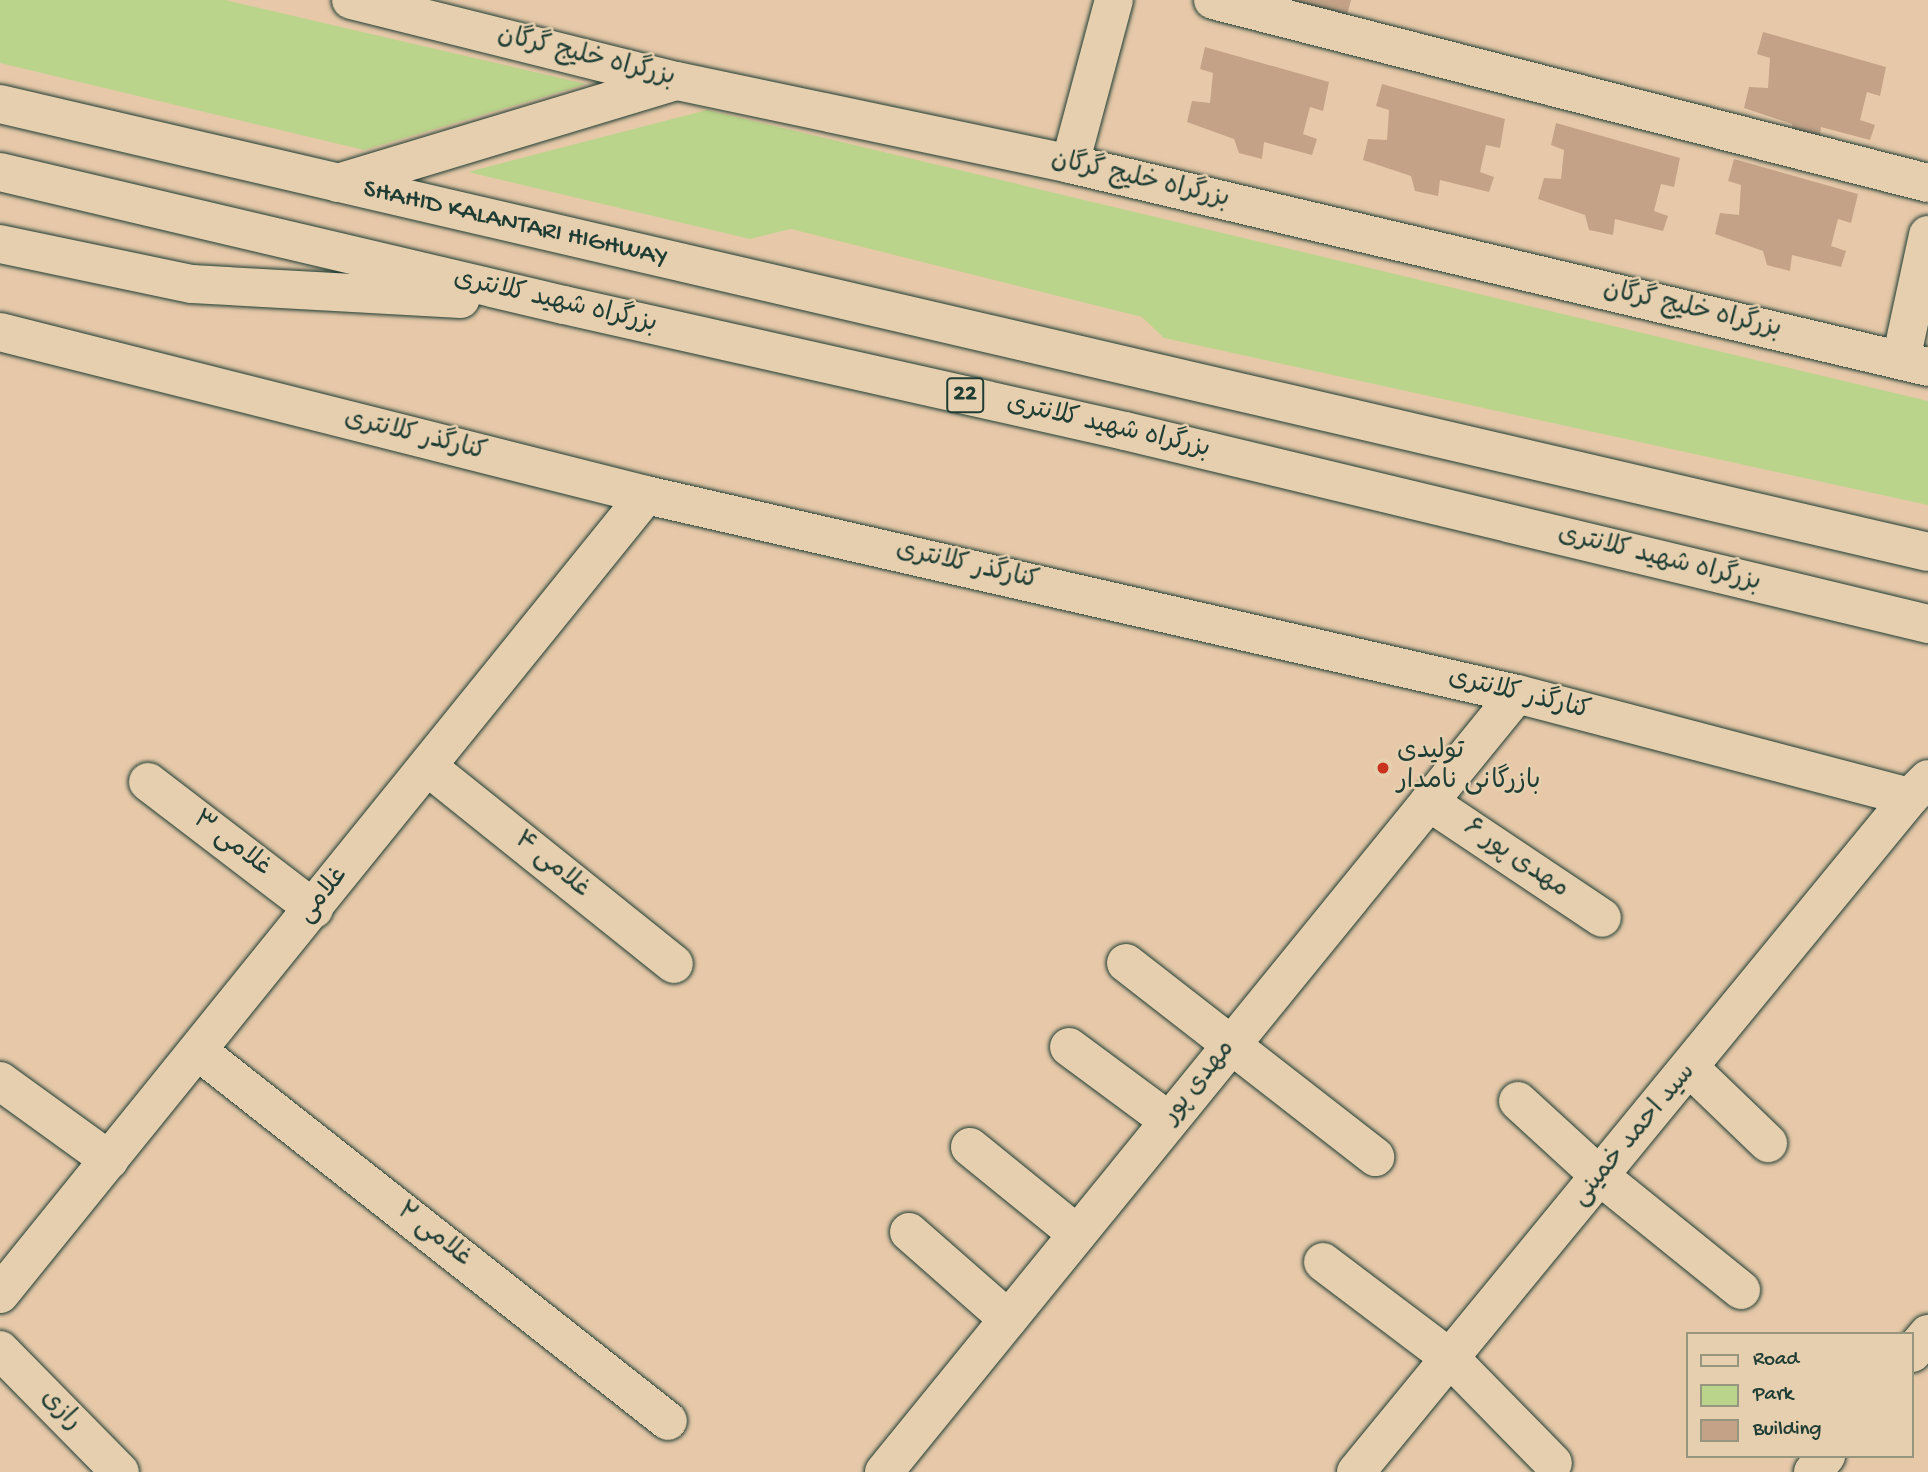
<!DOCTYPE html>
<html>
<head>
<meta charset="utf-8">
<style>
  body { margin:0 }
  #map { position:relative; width:1928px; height:1472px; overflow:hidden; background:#e7c9a9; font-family:"Gochi Hand","Playpen Sans Arabic",sans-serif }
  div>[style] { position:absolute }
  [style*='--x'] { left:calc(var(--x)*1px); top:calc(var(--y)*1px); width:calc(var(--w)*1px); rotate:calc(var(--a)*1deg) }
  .green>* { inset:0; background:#bbd48b }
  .building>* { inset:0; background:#c3a287 }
  .roads { filter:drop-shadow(0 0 2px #1f3d34) drop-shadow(0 0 2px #1f3d34) }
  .minor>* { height:38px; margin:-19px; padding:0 19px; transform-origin:19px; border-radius:19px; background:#e5cfae }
  .major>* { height:38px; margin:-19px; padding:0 19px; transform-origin:19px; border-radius:19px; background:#e5cfae }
  .highway>* { height:38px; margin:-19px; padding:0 19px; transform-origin:19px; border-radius:19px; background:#e5cfae }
  .dots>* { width:19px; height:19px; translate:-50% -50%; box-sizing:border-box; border:4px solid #e5cfae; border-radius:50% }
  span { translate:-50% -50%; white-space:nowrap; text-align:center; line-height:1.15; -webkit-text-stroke:5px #e5cfae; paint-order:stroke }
  .shield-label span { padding:2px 5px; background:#e5cfae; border:2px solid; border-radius:5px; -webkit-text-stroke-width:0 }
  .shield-label { font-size:24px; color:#1f3d34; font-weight:700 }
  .street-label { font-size:26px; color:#1f3d34 }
  .poi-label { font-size:26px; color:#1f3d34 }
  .left { translate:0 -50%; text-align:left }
  .legend { position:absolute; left:1686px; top:1332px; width:228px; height:126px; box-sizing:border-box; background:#e5cfae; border:2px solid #96957d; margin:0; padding:9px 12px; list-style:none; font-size:21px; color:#1f3d34 }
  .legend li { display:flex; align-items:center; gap:14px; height:35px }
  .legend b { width:35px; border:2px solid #96957d }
</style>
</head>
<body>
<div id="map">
  <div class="green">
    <i style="clip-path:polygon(0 0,225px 0,586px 84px,364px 150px,0 63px)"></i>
    <i style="clip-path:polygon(707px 110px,1928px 401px,1928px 505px,1164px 338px,1142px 317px,791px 229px,750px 239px,468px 172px)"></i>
  </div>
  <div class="building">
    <i style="clip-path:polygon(1268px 0,1351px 0,1347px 15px)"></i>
    <i style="clip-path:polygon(1763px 32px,1886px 67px,1880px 96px,1867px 92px,1860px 120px,1875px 125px,1870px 140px,1821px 127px,1819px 144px,1795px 139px,1792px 124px,1744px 108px,1749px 87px,1768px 88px,1770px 58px,1757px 54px)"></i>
    <i style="clip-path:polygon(1205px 47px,1329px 82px,1323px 111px,1310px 107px,1303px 134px,1317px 139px,1312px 155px,1264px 142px,1262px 159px,1239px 153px,1234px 139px,1187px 122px,1192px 101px,1210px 103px,1213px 73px,1200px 69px)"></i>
    <i style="clip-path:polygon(1382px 84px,1505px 119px,1500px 148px,1486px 145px,1480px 172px,1494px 177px,1489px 192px,1440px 180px,1438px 196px,1415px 191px,1411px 176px,1363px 160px,1368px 139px,1387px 140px,1389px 110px,1376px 106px)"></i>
    <i style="clip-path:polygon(1556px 123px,1680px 158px,1674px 187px,1661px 184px,1654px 211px,1668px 216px,1663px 231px,1615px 219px,1613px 235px,1589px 230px,1585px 215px,1538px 199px,1544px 178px,1561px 179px,1564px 150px,1551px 145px)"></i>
    <i style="clip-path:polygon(1734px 159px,1858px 194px,1851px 223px,1838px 219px,1831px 246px,1846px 251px,1841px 267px,1792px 255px,1790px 271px,1767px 265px,1763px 251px,1715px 234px,1720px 213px,1739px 215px,1741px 185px,1728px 181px)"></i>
  </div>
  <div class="roads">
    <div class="minor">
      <i style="--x:1213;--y:0;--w:738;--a:14.36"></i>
      <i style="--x:1070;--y:164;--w:170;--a:-75"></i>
      <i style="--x:1901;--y:360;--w:128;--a:-77.8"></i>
      <i style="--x:428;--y:767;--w:315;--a:38.7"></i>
      <i style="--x:148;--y:782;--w:209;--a:37.4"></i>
      <i style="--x:1429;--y:802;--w:208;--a:33.8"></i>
      <i style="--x:1126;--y:963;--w:316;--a:37.9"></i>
      <i style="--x:1069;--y:1047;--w:124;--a:36.5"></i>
      <i style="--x:198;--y:1051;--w:598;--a:38.21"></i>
      <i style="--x:1691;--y:1069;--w:107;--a:43.9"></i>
      <i style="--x:0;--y:1081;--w:135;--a:35.9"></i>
      <i style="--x:1518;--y:1101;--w:113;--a:42.5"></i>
      <i style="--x:1601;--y:1177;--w:180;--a:38.9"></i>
      <i style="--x:970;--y:1147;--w:138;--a:39.1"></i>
      <i style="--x:909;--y:1232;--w:132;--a:41.3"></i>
      <i style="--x:1323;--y:1262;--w:159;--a:37.1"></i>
      <i style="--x:1450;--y:1358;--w:147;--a:45.6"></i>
      <i style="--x:0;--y:1294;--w:1027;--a:-51.04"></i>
      <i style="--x:1912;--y:1353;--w:25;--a:-50"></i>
      <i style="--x:884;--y:1472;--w:1003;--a:-50.87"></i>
      <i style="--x:1356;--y:1472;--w:873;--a:-50.62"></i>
      <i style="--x:1813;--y:1472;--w:21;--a:-51"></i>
    </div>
    <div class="major">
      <i style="--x:351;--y:0;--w:336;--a:14"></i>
      <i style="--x:677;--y:81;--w:402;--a:11.9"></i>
      <i style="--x:1070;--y:164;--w:882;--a:13.31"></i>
      <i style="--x:338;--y:183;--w:352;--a:-16.8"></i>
      <i style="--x:0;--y:332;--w:666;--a:14.16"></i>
      <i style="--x:646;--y:495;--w:893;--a:12.87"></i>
      <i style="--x:1517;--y:694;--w:406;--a:14.7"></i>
      <i style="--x:1910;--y:797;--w:25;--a:-45"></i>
      <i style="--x:0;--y:1350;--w:171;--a:45.5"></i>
    </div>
    <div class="highway">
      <i style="--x:0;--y:104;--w:1979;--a:13.08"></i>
      <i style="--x:0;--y:172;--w:579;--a:13.27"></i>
      <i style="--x:564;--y:305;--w:575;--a:12.66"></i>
      <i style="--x:1125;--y:431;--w:826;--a:13.51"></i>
      <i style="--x:0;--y:244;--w:196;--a:11.8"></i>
      <i style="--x:192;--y:284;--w:269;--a:3.2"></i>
    </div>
  </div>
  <div class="dots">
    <i style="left:1383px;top:768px;background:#c8321e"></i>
  </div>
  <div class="shield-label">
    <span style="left:965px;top:395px">22</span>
  </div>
  <div class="street-label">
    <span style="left:586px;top:58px;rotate:14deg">بزرگراه خلیج گرگان</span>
    <span style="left:1140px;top:181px;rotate:13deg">بزرگراه خلیج گرگان</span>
    <span style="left:515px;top:225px;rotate:13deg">SHAHID KALANTARI HIGHWAY</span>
    <span style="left:555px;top:303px;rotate:13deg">بزرگراه شهید کلانتری</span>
    <span style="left:1692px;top:311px;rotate:13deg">بزرگراه خلیج گرگان</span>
    <span style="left:1108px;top:428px;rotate:13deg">بزرگراه شهید کلانتری</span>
    <span style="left:415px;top:437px;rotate:14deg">کنارگذر کلانتری</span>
    <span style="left:1659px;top:560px;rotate:14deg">بزرگراه شهید کلانتری</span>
    <span style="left:967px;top:567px;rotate:13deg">کنارگذر کلانتری</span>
    <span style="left:1519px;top:696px;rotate:14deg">کنارگذر کلانتری</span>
    <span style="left:231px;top:845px;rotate:37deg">غلامی ۳</span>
    <span style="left:1515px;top:860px;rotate:34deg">۶ مهدی پور</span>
    <span style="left:551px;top:866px;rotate:39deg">غلامی ۴</span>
    <span style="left:324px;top:896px;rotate:-51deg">غلامی</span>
    <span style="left:1200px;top:1083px;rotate:-51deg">مهدی پور</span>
    <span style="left:1635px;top:1136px;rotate:-50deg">سید احمد خمینی</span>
    <span style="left:433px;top:1236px;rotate:38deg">غلامی ۲</span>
    <span style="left:60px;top:1411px;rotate:46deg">رازی</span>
  </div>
  <div class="poi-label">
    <span class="left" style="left:1397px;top:768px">تولیدی<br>بازرگانی نامدار</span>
  </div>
  <ul class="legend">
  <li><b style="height:9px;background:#e5cfae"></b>Road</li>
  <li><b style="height:19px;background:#bbd48b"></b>Park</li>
  <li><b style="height:19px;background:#c3a287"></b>Building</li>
  </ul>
</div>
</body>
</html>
